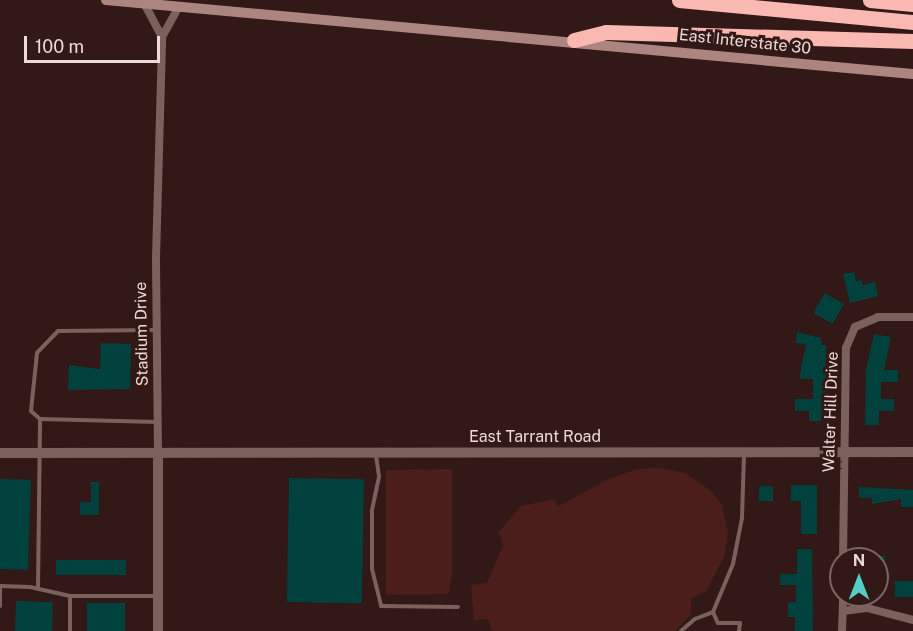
<!DOCTYPE html>
<html>
<head>
<meta charset="utf-8">
<style>
  body { margin:0 }
  #map { position:relative; width:913px; height:631px; overflow:hidden; background:#321917; font-family:"Public Sans",sans-serif }
  div>[style] { position:absolute }
  [style*='--x'] { left:calc(var(--x)*1px); top:calc(var(--y)*1px); width:calc(var(--w)*1px); rotate:calc(var(--a)*1deg) }
  .green>* { inset:0; background:#4c1e1b }
  .building>* { inset:0; background:#00413e; transform-origin:0 0 }
  .service>* { height:4px; margin:-2px; padding:0 2px; transform-origin:2px; border-radius:2px; background:#7a615e }
  .minor>* { height:8px; margin:-4px; padding:0 4px; transform-origin:4px; border-radius:4px; background:#7a615e }
  .tertiary>* { height:10px; margin:-5px; padding:0 5px; transform-origin:5px; border-radius:5px; background:#7a615e }
  .secondary>* { height:10px; margin:-5px; padding:0 5px; transform-origin:5px; border-radius:5px; background:#ad8580 }
  .motorway>* { height:15px; margin:-7.5px; padding:0 7.5px; transform-origin:7.5px; border-radius:7.5px; background:#f9b9b2 }
  span { translate:-50% -50%; white-space:nowrap; text-align:center; line-height:1.15; -webkit-text-stroke:6px #321917; paint-order:stroke }
  .street-label { font-size:16px; color:#ecdad8 }
  .north { position:absolute; left:829px; top:547px; width:60px; height:60px; box-sizing:border-box; background:#321917; border:2px solid #7c6664; border-radius:50%; rotate:0deg; font-size:16px; font-weight:700; line-height:24px; text-align:center; color:#ecdad8 }
  .north::after { content:''; display:block; margin:auto; width:21px; height:27px; background:#54cdc6; clip-path:polygon(50% 0,100% 100%,50% 72%,0 100%) }
  .scale { position:absolute; left:24px; top:36px; width:136px; height:27px; box-sizing:border-box; border:3px solid #ecdad8; border-top:0; padding-left:8px; font-size:18px; line-height:21px; white-space:nowrap; color:#ecdad8; -webkit-text-stroke:4px #321917; paint-order:stroke }
</style>
</head>
<body>
<div id="map">
  <div class="green">
    <i style="clip-path:polygon(661px 468px,685px 473px,710px 490px,722px 505px,728px 534px,724px 557px,706px 591px,691px 598px,691px 614px,675px 631px,492px 631px,488px 619px,474px 621px,471px 585px,487px 583px,503px 545px,499px 532px,521px 506px,555px 499px,557px 507px,607px 480px,636px 469px)"></i>
    <i style="clip-path:polygon(452px 469px,452px 573px,449px 594px,386px 595px,386px 470px)"></i>
  </div>
  <div class="building">
    <i style="clip-path:polygon(854px 272px,856px 281px,861px 280px,863px 285px,875px 282px,878px 296px,850px 303px,843px 274px)"></i>
    <i style="left:825px;top:293px;width:22px;height:23px;rotate:30deg"></i>
    <i style="clip-path:polygon(797px 332px,821px 338px,821px 345px,826px 345px,825px 421px,809px 421px,809px 411px,795px 411px,795px 399px,813px 399px,813px 379px,799px 379px,806px 344px,796px 343px)"></i>
    <i style="clip-path:polygon(874px 334px,891px 337px,884px 370px,898px 370px,898px 382px,881px 382px,881px 399px,894px 399px,894px 411px,879px 411px,879px 425px,865px 425px,866px 370px)"></i>
    <i style="clip-path:polygon(101px 343px,131px 344px,130px 389px,68px 390px,69px 365px,100px 369px)"></i>
    <i style="left:289px;top:478px;width:75px;height:124px;rotate:1deg"></i>
    <i style="left:0;top:479px;width:31px;height:90px;rotate:2deg"></i>
    <i style="clip-path:polygon(91px 482px,99px 482px,99px 515px,80px 515px,80px 502px,91px 502px)"></i>
    <i style="clip-path:polygon(791px 485px,817px 485px,817px 534px,801px 534px,801px 501px,791px 501px)"></i>
    <i style="left:759px;top:486px;width:14px;height:15px"></i>
    <i style="clip-path:polygon(859px 487px,913px 490px,913px 507px,901px 507px,901px 499px,872px 504px,872px 498px,859px 498px)"></i>
    <i style="clip-path:polygon(797px 549px,812px 549px,813px 631px,795px 631px,795px 617px,788px 617px,788px 602px,796px 602px,796px 585px,780px 585px,780px 574px,797px 574px)"></i>
    <i style="left:877px;top:556px;width:8px;height:30px"></i>
    <i style="left:56px;top:560px;width:70px;height:15px"></i>
    <i style="left:895px;top:581px;width:18px;height:16px"></i>
    <i style="left:16px;top:601px;width:37px;height:30px;rotate:2deg"></i>
    <i style="left:87px;top:603px;width:38px;height:28px"></i>
  </div>
  <div class="service">
    <i style="--x:156;--y:330;--w:98;--a:179.4"></i>
    <i style="--x:58;--y:331;--w:30;--a:134"></i>
    <i style="--x:37;--y:353;--w:58;--a:95.9"></i>
    <i style="--x:31;--y:411;--w:12;--a:42"></i>
    <i style="--x:40;--y:419;--w:118;--a:1.5"></i>
    <i style="--x:376;--y:455;--w:22;--a:82"></i>
    <i style="--x:379;--y:477;--w:35;--a:102"></i>
    <i style="--x:372;--y:511;--w:58;--a:90"></i>
    <i style="--x:372;--y:569;--w:38;--a:76"></i>
    <i style="--x:381;--y:606;--w:77;--a:0.7"></i>
    <i style="--x:0;--y:586;--w:30;--a:2"></i>
    <i style="--x:30;--y:587;--w:41;--a:12.7"></i>
    <i style="--x:70;--y:596;--w:86;--a:0"></i>
    <i style="--x:38;--y:588;--w:169;--a:-89.3"></i>
    <i style="--x:0;--y:606;--w:20;--a:-90"></i>
    <i style="--x:713;--y:612;--w:12;--a:66"></i>
    <i style="--x:718;--y:623;--w:22;--a:0"></i>
    <i style="--x:740;--y:623;--w:8;--a:97"></i>
    <i style="--x:70;--y:631;--w:35;--a:-90"></i>
    <i style="--x:681;--y:631;--w:18;--a:-41"></i>
    <i style="--x:695;--y:619;--w:19;--a:-21"></i>
    <i style="--x:713;--y:612;--w:52;--a:-67.4"></i>
    <i style="--x:733;--y:564;--w:47;--a:-78.9"></i>
    <i style="--x:742;--y:518;--w:65;--a:-88.2"></i>
  </div>
  <div class="minor">
    <i style="--x:144;--y:3;--w:38;--a:62"></i>
    <i style="--x:162;--y:37;--w:35;--a:-61"></i>
    <i style="--x:158;--y:451;--w:193;--a:-90.6"></i>
    <i style="--x:156;--y:258;--w:221;--a:-88.4"></i>
    <i style="--x:843;--y:559;--w:211;--a:-89.2"></i>
    <i style="--x:846;--y:348;--w:23;--a:-67"></i>
    <i style="--x:855;--y:327;--w:25;--a:-23"></i>
    <i style="--x:878;--y:317;--w:35;--a:0"></i>
    <i style="--x:843;--y:611;--w:24;--a:-7"></i>
    <i style="--x:867;--y:608;--w:48;--a:14.6"></i>
    <i style="--x:842;--y:631;--w:36;--a:-88"></i>
  </div>
  <div class="tertiary">
    <i style="--x:158;--y:451;--w:180;--a:90"></i>
    <i style="--x:0;--y:453;--w:913;--a:-0.06"></i>
  </div>
  <div class="secondary">
    <i style="--x:106;--y:0;--w:810;--a:5.24"></i>
  </div>
  <div class="motorway">
    <i style="--x:679;--y:0;--w:235;--a:5.4"></i>
    <i style="--x:870;--y:0;--w:43;--a:5.3"></i>
    <i style="--x:574;--y:40;--w:33;--a:-14"></i>
    <i style="--x:606;--y:32;--w:307;--a:1.7"></i>
  </div>
  <div class="street-label">
    <span style="left:745px;top:42px;rotate:6deg">East Interstate 30</span>
    <span style="left:142px;top:334px;rotate:-91deg">Stadium Drive</span>
    <span style="left:831px;top:412px;rotate:-88deg">Walter Hill Drive</span>
    <span style="left:535px;top:437px">East Tarrant Road</span>
  </div>
  <div class="north">N</div>
  <div class="scale">100 m</div>
</div>
</body>
</html>
